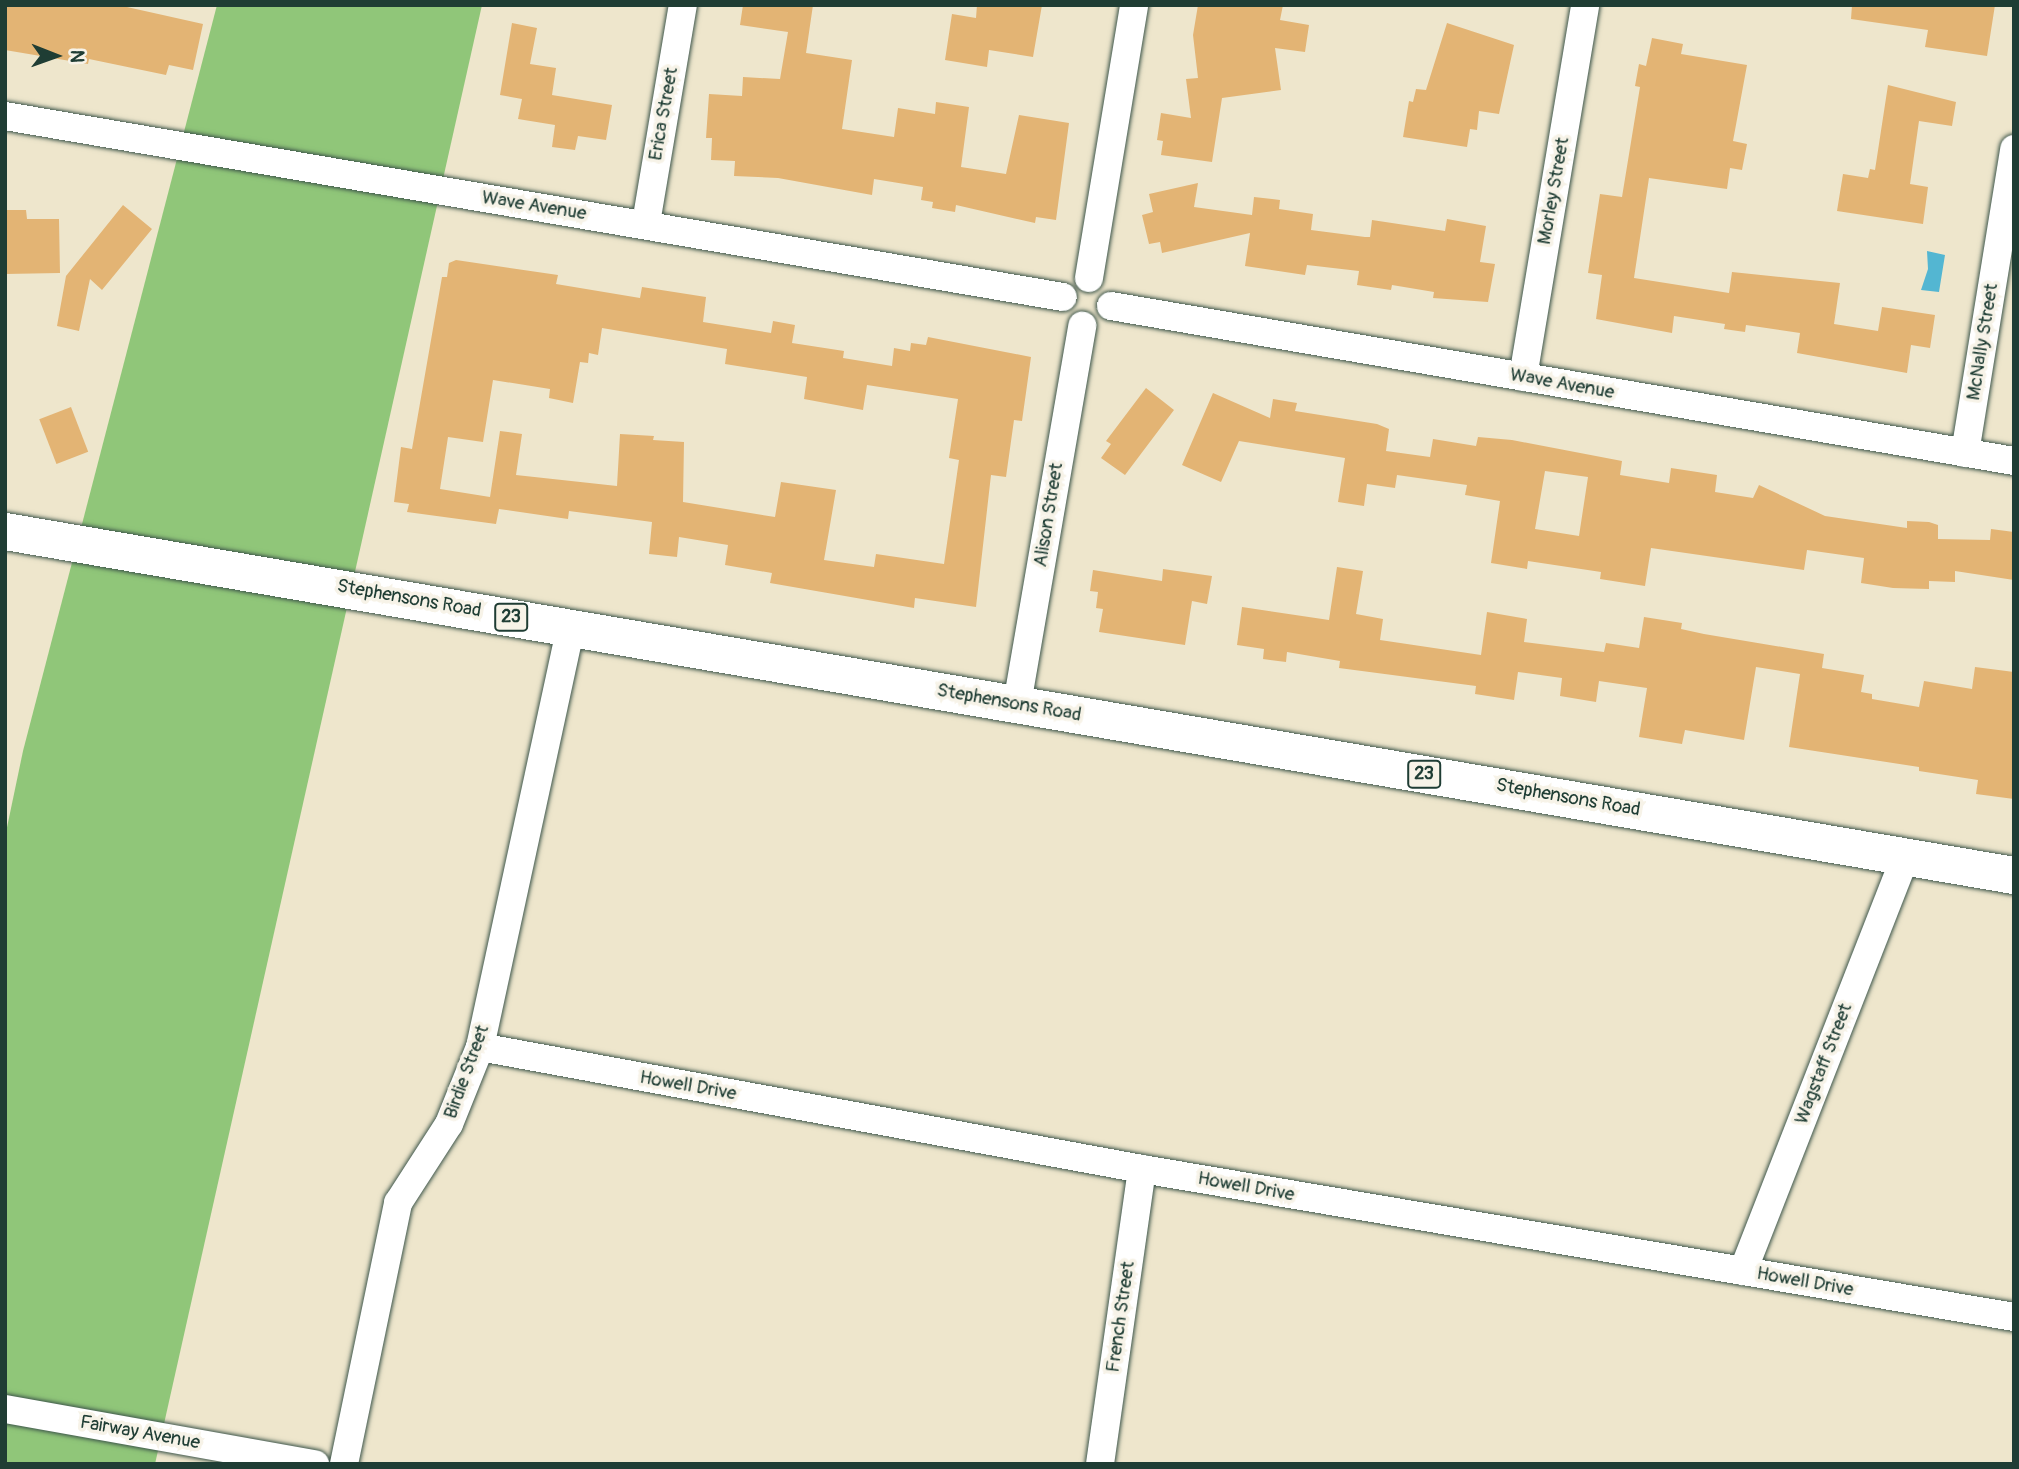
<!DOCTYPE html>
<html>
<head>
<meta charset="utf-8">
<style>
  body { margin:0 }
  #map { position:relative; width:2019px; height:1469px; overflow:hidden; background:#eee6cc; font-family:Pangolin,sans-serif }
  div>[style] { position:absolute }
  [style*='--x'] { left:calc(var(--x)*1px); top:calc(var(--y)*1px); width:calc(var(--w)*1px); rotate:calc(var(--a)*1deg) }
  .green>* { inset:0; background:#90c679 }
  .water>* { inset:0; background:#53b6d2 }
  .building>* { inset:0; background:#e3b474; transform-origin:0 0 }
  .roads { filter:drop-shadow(0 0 2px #3e564b) drop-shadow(0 0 2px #3e564b) }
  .minor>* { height:28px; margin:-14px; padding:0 14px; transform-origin:14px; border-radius:14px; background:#fff }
  .major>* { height:37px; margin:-18.5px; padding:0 18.5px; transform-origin:18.5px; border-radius:18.5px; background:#fff }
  span { translate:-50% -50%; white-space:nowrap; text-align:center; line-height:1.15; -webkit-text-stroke:7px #f7f3e8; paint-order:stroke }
  .shield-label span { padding:2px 5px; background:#f7f3e8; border:2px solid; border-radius:5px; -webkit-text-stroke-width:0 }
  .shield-label { font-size:18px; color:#1f3d34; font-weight:700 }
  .street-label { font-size:19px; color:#1f3d34 }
  .frame { position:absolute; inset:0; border:7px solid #1f3d34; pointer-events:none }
  .north { position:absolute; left:21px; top:21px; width:70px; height:70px; -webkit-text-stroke:5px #f7f3e8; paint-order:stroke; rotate:91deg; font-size:19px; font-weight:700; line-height:28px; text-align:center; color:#1f3d34 }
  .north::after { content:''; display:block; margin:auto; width:24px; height:32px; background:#1f3d34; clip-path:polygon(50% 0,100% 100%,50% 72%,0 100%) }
</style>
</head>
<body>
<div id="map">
  <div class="green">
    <i style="clip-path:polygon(217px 5px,482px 5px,155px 1464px,5px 1464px,5px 837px,23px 751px)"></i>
  </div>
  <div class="water">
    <i style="clip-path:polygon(1927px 251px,1945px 255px,1939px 292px,1921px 290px,1928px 269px)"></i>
  </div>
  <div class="building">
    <i style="clip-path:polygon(5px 5px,118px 5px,203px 24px,193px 70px,169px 65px,166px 75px,89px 59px,88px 64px,5px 50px)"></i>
    <i style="clip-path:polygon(743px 5px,813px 5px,806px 53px,852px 60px,842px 129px,894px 137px,898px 108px,935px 114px,936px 102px,969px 107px,961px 167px,1006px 174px,1019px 115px,1069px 123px,1056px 220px,1036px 217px,1035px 223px,956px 205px,955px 212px,932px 208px,933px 202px,921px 200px,923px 187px,874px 179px,872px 195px,778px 178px,734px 176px,735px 161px,711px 160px,712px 138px,706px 138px,709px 94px,742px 96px,743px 77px,780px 79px,788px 32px,740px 25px)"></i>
    <i style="clip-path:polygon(977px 5px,1042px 5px,1033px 57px,989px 50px,987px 67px,945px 60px,952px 14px,976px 18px)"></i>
    <i style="clip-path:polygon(1198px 5px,1283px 5px,1280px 20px,1309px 25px,1305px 52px,1275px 48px,1281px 90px,1222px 98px,1212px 162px,1161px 155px,1163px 141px,1157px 140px,1161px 113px,1191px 118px,1186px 79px,1198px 78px,1193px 35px)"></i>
    <i style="clip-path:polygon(1852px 5px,1995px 5px,1987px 56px,1925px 47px,1928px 30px,1851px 19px)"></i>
    <i style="clip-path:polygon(512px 23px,537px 28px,530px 64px,556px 68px,552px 95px,612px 105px,606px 140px,578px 136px,575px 150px,552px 147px,555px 125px,518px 119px,522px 99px,500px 95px)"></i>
    <i style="clip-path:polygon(1447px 23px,1514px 45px,1499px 114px,1479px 111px,1477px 130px,1470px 129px,1467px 147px,1403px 137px,1409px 101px,1413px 102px,1416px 89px,1426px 90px)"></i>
    <i style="clip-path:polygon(1652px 38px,1683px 44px,1681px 54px,1747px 65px,1733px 141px,1747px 144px,1742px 170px,1730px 168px,1727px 189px,1649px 178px,1634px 278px,1729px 293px,1732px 272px,1840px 283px,1834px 324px,1878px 331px,1882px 307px,1935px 315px,1930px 348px,1911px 345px,1907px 373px,1797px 353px,1800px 333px,1746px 325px,1745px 332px,1724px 329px,1725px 324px,1674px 316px,1672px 333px,1596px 319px,1602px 275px,1588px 273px,1600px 194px,1622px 197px,1640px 87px,1635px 86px,1639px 64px,1646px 66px)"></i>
    <i style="clip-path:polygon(1888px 85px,1956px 102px,1952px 126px,1919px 121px,1910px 184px,1928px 187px,1923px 224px,1837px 211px,1843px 174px,1868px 178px,1870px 169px,1875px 170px)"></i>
    <i style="clip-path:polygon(1198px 183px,1194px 207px,1252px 215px,1254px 197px,1280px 200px,1279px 209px,1313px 214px,1311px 230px,1365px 237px,1370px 237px,1372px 220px,1445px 231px,1447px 219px,1486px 226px,1480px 262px,1495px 264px,1488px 302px,1433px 298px,1434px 292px,1392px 285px,1391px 290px,1357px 285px,1359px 271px,1307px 265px,1305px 275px,1245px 266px,1250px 233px,1162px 253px,1160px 242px,1149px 244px,1142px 215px,1153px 212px,1149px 194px)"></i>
    <i style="clip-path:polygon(123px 205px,152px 229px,102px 290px,90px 279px,79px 331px,57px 326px,66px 276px)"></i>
    <i style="clip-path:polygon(5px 210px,26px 210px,27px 219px,59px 219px,60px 273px,5px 274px)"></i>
    <i style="clip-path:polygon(evenodd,456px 260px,558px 275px,556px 284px,640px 298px,642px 287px,706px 297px,703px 322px,771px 333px,773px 321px,795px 325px,792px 343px,844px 351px,843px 358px,892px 366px,894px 348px,910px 351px,911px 343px,926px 345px,928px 337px,1031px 357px,1022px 421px,1014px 420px,1006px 477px,991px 475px,976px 607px,915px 598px,914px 608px,770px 583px,772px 573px,725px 565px,728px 545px,679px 537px,677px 557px,649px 554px,652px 522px,569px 511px,568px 519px,499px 509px,496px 524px,407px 512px,409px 504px,394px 502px,401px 447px,412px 449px,442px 277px,447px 277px,449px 263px,456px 260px,602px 328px,727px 349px,725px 364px,807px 377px,804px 399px,863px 410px,867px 385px,958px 399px,949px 458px,959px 460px,944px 564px,876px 554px,874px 567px,824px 560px,836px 490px,781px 482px,775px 517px,683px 502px,684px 442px,653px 440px,654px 436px,620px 434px,617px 486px,516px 475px,522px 434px,500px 431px,490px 497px,440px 489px,448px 437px,483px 442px,493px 380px,550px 389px,549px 398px,573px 403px,580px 362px,588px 363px,589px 353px,598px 355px,602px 328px)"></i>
    <i style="clip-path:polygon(1146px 388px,1174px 410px,1125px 475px,1101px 458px,1111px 444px,1106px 441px)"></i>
    <i style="clip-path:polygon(evenodd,1213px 393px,1270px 418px,1273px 399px,1297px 403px,1295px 411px,1377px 424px,1389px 429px,1386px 451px,1430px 457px,1433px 439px,1476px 446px,1478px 437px,1512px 440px,1622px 461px,1620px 475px,1669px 483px,1671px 468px,1717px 475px,1715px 492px,1753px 498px,1759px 485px,1825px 516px,1907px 528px,1907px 521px,1929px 522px,1938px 525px,1938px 539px,1990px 540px,1991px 529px,2014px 532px,2014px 580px,1955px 571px,1955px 582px,1929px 581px,1929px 589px,1893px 588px,1861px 583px,1864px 558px,1807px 550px,1804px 570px,1651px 548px,1645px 586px,1600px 579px,1601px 572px,1528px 561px,1527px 569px,1491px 563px,1500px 501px,1465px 495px,1467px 485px,1397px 475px,1395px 488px,1367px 484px,1364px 506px,1338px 502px,1345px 458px,1239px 441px,1221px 482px,1182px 465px,1213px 393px,1545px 471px,1588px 477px,1579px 536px,1535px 529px,1545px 471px)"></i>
    <i style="left:71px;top:407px;width:48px;height:34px;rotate:69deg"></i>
    <i style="clip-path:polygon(1337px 567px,1363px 571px,1356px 614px,1383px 619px,1380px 640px,1481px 655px,1487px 612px,1527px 619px,1524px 642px,1604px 652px,1606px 643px,1639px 648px,1644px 617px,1682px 623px,1681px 629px,1704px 634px,1824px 654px,1822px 668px,1864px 675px,1861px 692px,1872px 694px,1872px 699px,1919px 707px,1924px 681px,1972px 689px,1975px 667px,2014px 672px,2014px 799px,1976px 794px,1978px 780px,1919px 771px,1919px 767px,1789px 747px,1800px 674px,1756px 667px,1744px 740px,1685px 730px,1682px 744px,1639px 737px,1647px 688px,1599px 681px,1596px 702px,1560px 696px,1562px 678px,1518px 672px,1514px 700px,1475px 694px,1476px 686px,1339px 668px,1340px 661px,1287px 652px,1286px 662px,1263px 659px,1264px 649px,1237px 645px,1242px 607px,1329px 620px)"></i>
    <i style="clip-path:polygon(1163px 569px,1212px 576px,1207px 604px,1192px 601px,1185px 645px,1099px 632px,1103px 609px,1096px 608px,1098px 592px,1090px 591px,1093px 570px,1162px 581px)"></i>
  </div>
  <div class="roads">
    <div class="minor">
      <i style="--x:5;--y:116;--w:1073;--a:9.71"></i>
      <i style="--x:646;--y:223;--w:221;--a:-80.4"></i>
      <i style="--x:1089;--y:278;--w:277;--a:-80.6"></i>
      <i style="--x:1111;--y:306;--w:916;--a:9.74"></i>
      <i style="--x:1523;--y:377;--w:377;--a:-80.5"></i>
      <i style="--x:1965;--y:453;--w:308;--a:-80.8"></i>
      <i style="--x:1017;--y:704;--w:384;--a:-80.2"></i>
      <i style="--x:480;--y:1047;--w:673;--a:10.44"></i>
      <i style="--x:1142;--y:1169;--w:884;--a:9.63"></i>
      <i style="--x:1743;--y:1271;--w:446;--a:-68.6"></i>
      <i style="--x:5;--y:1409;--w:315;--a:10.1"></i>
      <i style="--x:344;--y:1464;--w:267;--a:-78.3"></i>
      <i style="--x:398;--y:1203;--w:94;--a:-57.2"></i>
      <i style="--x:449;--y:1124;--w:83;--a:-68.1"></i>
      <i style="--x:480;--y:1047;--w:430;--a:-77.8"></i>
      <i style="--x:1100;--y:1464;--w:298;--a:-81.9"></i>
    </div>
    <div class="major">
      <i style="--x:5;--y:531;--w:2038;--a:9.72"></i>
    </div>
  </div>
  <div class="shield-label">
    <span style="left:511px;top:617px">23</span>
    <span style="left:1424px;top:774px">23</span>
  </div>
  <div class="street-label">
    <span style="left:664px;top:114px;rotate:-80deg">Erica Street</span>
    <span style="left:1554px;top:191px;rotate:-80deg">Morley Street</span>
    <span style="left:534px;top:206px;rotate:9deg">Wave Avenue</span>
    <span style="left:1983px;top:342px;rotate:-81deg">McNally Street</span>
    <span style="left:1562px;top:384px;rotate:10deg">Wave Avenue</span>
    <span style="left:1049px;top:515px;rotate:-81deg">Alison Street</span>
    <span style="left:409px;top:599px;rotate:10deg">Stephensons Road</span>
    <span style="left:1009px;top:703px;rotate:10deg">Stephensons Road</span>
    <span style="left:1568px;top:798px;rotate:10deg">Stephensons Road</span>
    <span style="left:1824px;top:1064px;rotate:-69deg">Wagstaff Street</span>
    <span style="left:467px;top:1072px;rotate:-70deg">Birdie Street</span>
    <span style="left:688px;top:1086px;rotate:10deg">Howell Drive</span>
    <span style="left:1246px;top:1187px;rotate:10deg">Howell Drive</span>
    <span style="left:1805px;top:1282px;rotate:10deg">Howell Drive</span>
    <span style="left:1121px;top:1317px;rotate:-82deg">French Street</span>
    <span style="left:140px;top:1433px;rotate:10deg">Fairway Avenue</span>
  </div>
  <div class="frame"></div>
  <div class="north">N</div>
</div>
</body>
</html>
